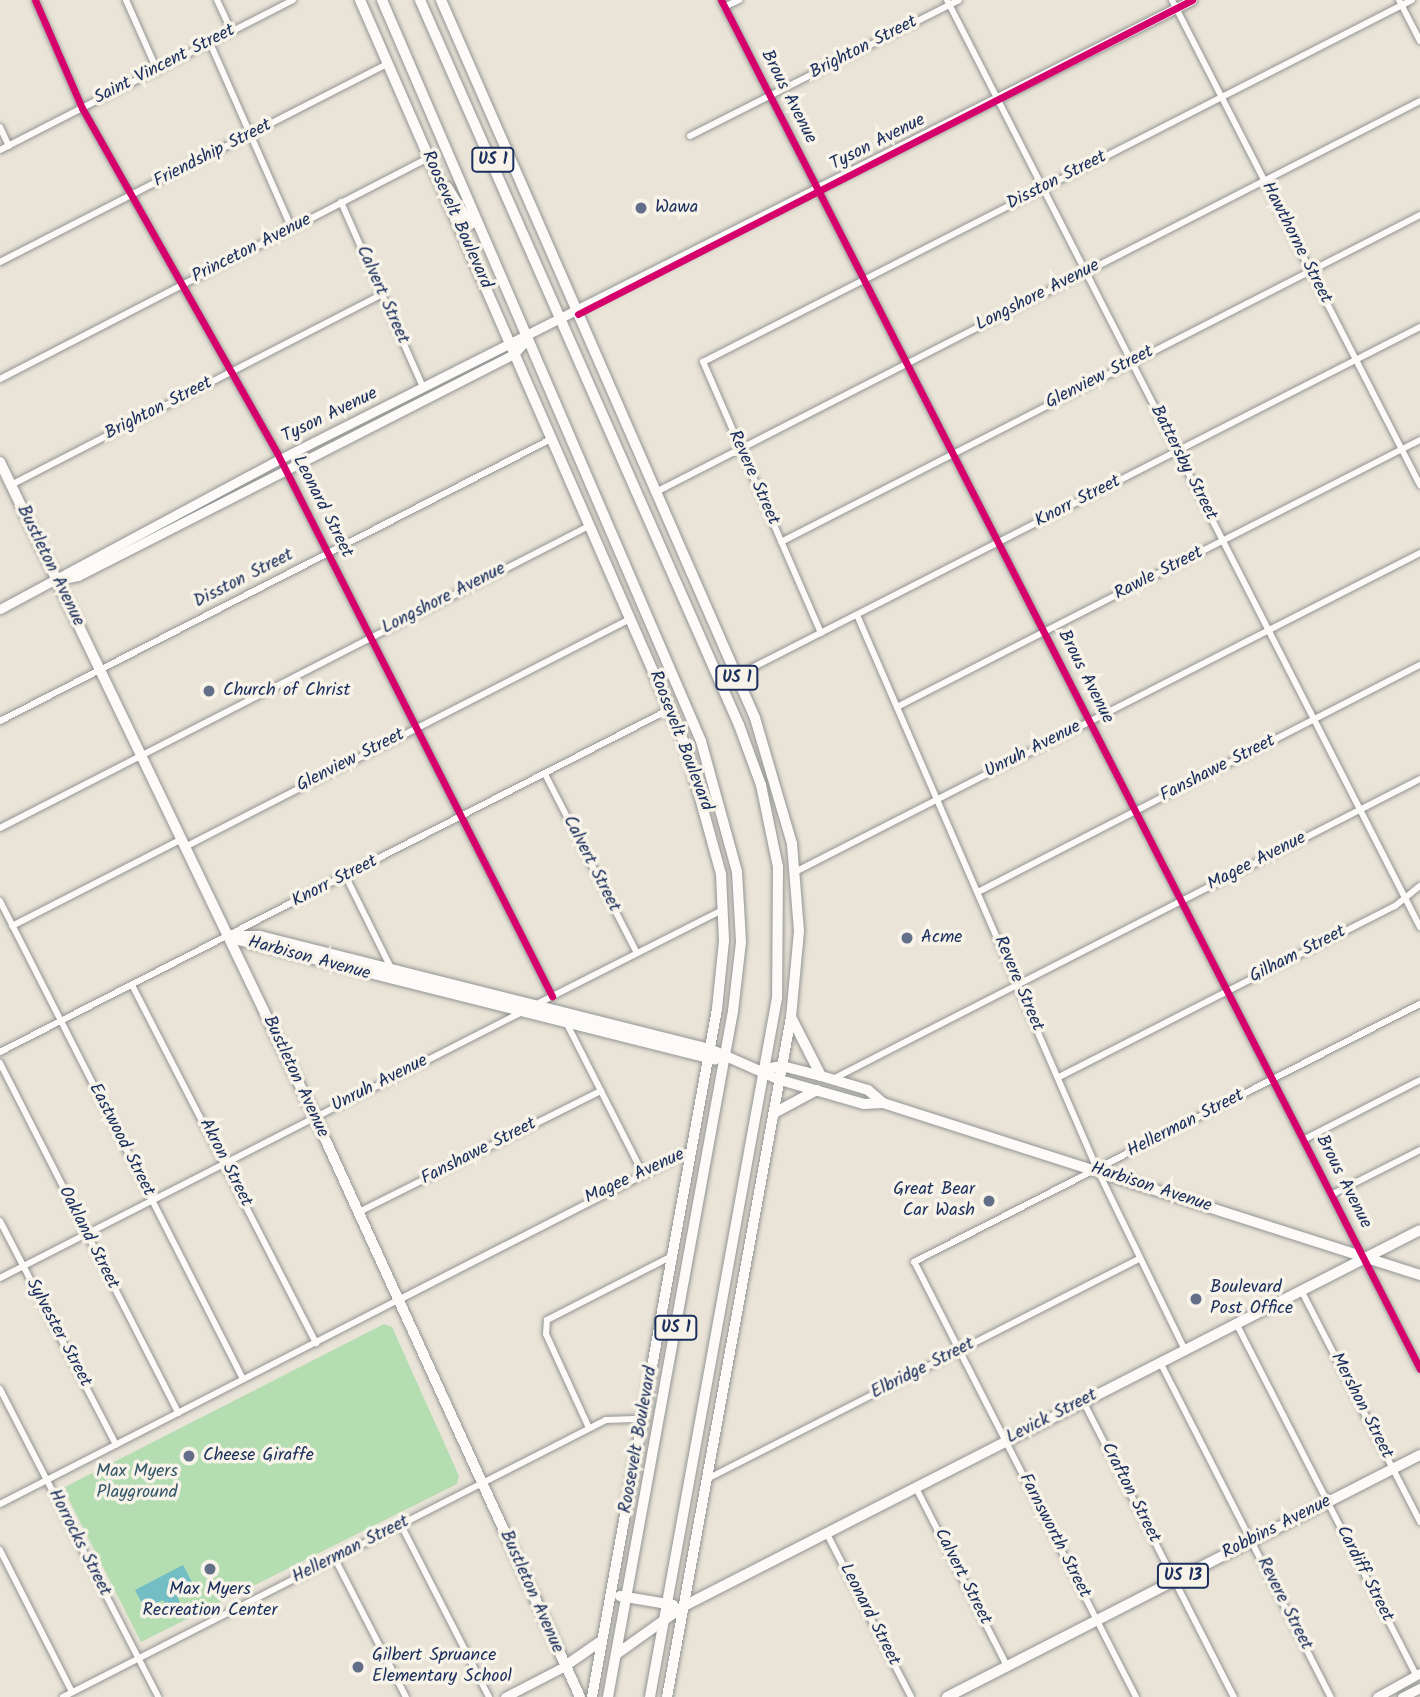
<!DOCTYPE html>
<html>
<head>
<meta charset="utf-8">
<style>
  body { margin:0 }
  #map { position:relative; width:1420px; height:1697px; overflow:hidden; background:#e9e4d7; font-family:Kalam,sans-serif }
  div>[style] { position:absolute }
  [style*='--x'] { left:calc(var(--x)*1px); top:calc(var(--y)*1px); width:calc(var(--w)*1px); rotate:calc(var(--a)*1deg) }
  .green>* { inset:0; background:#b5ddb2 }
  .water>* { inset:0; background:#72bec4 }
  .roads { filter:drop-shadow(0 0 2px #939494) drop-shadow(0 0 2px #939494) }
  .street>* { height:6px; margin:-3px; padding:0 3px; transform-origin:3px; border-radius:3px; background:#fcfbf9 }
  .secondary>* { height:9px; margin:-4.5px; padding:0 4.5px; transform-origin:4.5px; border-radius:4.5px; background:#fcfbf9 }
  .primary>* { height:10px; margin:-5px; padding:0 5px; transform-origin:5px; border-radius:5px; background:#fcfbf9 }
  .highway>* { height:10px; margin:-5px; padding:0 5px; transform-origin:5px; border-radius:5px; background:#fcfbf9 }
  .cycleway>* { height:7px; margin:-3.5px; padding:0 3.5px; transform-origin:3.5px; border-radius:3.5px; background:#d6006c }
  .dots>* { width:19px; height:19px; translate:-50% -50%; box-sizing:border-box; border:4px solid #f7f3e8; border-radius:50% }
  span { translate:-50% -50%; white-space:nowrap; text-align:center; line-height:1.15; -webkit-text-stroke:7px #f7f3e8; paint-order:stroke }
  .shield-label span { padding:2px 5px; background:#f7f3e8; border:2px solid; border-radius:5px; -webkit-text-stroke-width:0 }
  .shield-label { font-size:16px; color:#1b2f5e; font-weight:700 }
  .street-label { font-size:18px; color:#1b2f5e }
  .poi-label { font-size:18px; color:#1b2f5e }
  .left { translate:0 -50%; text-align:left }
  .right { translate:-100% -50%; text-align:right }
  .park-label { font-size:18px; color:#37596c }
</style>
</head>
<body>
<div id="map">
  <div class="green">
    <i style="clip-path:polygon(384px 1324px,392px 1327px,459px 1476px,457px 1484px,141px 1642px,63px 1488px)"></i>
  </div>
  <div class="water">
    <i style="clip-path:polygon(183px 1565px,193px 1584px,176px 1593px,180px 1603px,168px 1610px,163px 1600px,145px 1609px,135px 1590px)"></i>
  </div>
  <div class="roads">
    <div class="street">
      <i style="--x:35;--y:0;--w:118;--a:66.5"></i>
      <i style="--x:82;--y:108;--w:396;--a:60.5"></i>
      <i style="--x:277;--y:453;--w:609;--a:63.14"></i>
      <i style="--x:126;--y:0;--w:77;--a:66.1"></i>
      <i style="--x:217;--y:0;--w:35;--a:65"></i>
      <i style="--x:721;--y:0;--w:1537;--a:62.95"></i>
      <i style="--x:947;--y:0;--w:1041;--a:62.97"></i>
      <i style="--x:1172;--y:0;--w:545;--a:62.92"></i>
      <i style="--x:1399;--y:0;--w:46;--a:62.9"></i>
      <i style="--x:724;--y:7;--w:17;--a:-25"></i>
      <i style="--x:210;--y:43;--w:203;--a:66.2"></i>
      <i style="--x:0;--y:127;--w:21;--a:65"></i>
      <i style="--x:690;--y:136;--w:301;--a:-26.8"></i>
      <i style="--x:0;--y:150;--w:329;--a:-27.1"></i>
      <i style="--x:341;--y:202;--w:202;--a:66.1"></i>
      <i style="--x:0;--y:262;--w:435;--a:-27.1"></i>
      <i style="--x:0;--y:379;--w:483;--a:-27.3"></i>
      <i style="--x:11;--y:485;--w:417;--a:-27.2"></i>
      <i style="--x:656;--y:492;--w:858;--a:-27.1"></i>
      <i style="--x:781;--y:542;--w:718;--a:-27.1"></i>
      <i style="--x:857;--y:615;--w:606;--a:66.57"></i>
      <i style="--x:1098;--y:1171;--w:199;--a:64.1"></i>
      <i style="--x:821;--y:633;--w:296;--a:-113.5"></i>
      <i style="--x:703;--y:362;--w:796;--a:-27.05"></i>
      <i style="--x:736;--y:676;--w:768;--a:-27.03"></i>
      <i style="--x:897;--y:707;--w:587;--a:-27.05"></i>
      <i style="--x:0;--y:721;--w:619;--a:-27.1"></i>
      <i style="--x:545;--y:774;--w:201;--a:62.8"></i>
      <i style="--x:0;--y:828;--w:662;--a:-27.15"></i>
      <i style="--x:185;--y:847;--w:500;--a:-27.13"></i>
      <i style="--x:795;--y:872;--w:702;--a:-27.04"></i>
      <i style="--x:346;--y:877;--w:102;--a:63.7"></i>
      <i style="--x:978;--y:892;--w:497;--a:-27.2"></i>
      <i style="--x:0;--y:901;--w:536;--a:63.05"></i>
      <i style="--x:12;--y:926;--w:191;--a:-27.1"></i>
      <i style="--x:132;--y:985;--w:403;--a:62.8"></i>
      <i style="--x:535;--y:1005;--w:212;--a:-26.9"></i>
      <i style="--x:568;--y:1026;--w:166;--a:63.1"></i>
      <i style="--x:0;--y:1052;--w:753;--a:-27.11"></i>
      <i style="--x:0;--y:1063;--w:393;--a:63"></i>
      <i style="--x:1059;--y:1077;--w:377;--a:-27"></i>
      <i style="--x:1395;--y:906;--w:32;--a:-39"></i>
      <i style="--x:833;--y:1079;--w:659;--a:-27.07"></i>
      <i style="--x:1303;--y:1140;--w:131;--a:-27.1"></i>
      <i style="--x:1331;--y:1195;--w:100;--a:-26.8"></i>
      <i style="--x:357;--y:1213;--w:273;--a:-26.6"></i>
      <i style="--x:0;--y:1221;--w:252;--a:62.6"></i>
      <i style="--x:0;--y:1278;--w:586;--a:-27"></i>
      <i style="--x:1301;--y:1290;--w:261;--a:62.8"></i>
      <i style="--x:399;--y:1300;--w:327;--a:-27.1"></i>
      <i style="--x:1236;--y:1323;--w:395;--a:62.9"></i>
      <i style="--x:1160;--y:1362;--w:376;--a:63"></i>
      <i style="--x:0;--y:1389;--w:346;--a:62.8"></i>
      <i style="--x:1083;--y:1401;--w:332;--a:63"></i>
      <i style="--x:589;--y:1428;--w:103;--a:-114.6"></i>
      <i style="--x:546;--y:1334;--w:14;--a:-86"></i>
      <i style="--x:547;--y:1320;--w:140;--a:-27.1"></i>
      <i style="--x:707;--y:1479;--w:485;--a:-27"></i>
      <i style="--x:916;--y:1488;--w:200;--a:62.9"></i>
      <i style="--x:0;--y:1504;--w:776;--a:-27.13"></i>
      <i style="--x:401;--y:1525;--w:193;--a:62.9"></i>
      <i style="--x:827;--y:1534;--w:183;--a:62.7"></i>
      <i style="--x:0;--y:1550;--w:159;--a:63.1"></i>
      <i style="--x:335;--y:1559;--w:155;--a:62.8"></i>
      <i style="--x:63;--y:1697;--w:610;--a:-27.03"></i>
      <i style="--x:606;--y:1420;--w:36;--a:-2"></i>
      <i style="--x:1136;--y:1697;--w:488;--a:-117"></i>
      <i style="--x:914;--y:1262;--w:568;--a:-27.02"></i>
    </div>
    <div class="secondary">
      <i style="--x:58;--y:580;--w:20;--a:-11"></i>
      <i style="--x:78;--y:576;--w:489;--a:-27"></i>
      <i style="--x:514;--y:354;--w:18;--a:-49"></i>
      <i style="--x:0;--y:609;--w:318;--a:-28.2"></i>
      <i style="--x:280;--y:459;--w:1021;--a:-26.72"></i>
      <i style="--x:505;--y:1697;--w:68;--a:-27.3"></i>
      <i style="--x:1377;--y:1697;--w:49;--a:-29.2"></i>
      <i style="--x:1402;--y:1697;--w:20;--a:-27"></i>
    </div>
    <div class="primary">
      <i style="--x:0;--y:462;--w:727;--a:64.32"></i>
      <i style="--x:315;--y:1117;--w:638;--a:65.44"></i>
      <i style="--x:228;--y:936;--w:32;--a:0"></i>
      <i style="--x:260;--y:936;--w:464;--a:14.1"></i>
      <i style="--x:710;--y:1049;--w:77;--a:23.9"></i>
      <i style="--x:780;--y:1080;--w:87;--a:15.9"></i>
      <i style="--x:864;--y:1104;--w:19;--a:-3"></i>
      <i style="--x:883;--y:1103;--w:564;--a:17.76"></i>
      <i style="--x:235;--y:939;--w:495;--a:14.1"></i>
      <i style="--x:765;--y:1069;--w:17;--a:-10"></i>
      <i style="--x:782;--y:1066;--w:40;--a:14.4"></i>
      <i style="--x:821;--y:1076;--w:49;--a:16.6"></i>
      <i style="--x:868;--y:1090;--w:20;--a:41"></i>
      <i style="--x:565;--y:1666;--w:44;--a:-34.8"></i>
    </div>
    <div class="highway">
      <i style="--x:360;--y:0;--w:815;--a:66.42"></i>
      <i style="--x:686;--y:747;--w:132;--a:74.6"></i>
      <i style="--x:721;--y:874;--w:67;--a:87.4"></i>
      <i style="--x:724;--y:941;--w:68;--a:95.9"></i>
      <i style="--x:717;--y:1009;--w:699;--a:100.3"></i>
      <i style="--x:382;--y:0;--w:807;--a:66.71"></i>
      <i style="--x:701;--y:741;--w:136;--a:74.6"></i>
      <i style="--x:737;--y:872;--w:70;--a:86.7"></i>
      <i style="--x:741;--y:942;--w:69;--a:96.6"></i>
      <i style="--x:733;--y:1011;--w:697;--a:100.33"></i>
      <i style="--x:420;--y:0;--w:792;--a:66.25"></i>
      <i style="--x:739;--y:725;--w:64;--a:69.9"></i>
      <i style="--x:761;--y:785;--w:84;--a:78.3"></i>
      <i style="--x:778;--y:867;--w:131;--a:90.4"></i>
      <i style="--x:777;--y:998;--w:710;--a:100.3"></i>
      <i style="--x:441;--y:0;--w:784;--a:66.38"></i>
      <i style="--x:755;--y:718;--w:131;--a:73.6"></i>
      <i style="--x:792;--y:844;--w:87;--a:85.4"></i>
      <i style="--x:799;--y:931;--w:86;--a:95.3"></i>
      <i style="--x:791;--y:1017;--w:691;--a:100.33"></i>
      <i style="--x:447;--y:187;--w:44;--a:58.1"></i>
      <i style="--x:791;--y:1017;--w:66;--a:63"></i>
      <i style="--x:774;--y:1113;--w:49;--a:-28.1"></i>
      <i style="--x:620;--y:1596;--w:54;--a:9.6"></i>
      <i style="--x:618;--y:1653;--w:81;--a:-35.5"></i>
      <i style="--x:684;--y:1606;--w:826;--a:-27.06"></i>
      <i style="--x:947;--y:1697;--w:531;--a:-27.1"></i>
    </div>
  </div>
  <div class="cycleway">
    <i style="--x:35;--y:0;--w:118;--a:66.5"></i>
    <i style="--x:82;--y:108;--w:396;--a:60.5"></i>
    <i style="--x:277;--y:453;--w:609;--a:63.14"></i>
    <i style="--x:721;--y:0;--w:1537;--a:62.95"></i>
    <i style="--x:578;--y:314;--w:690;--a:-27.09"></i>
  </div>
  <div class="dots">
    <i style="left:641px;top:208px;background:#636e88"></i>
    <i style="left:209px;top:691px;background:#636e88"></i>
    <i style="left:907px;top:938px;background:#636e88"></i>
    <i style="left:989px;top:1201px;background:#636e88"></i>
    <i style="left:1196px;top:1299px;background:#636e88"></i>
    <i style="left:189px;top:1456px;background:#636e88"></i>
    <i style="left:210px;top:1569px;background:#636e88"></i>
    <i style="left:358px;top:1667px;background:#636e88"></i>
  </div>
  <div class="shield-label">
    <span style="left:493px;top:160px">US 1</span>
    <span style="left:737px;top:678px">US 1</span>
    <span style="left:676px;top:1328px">US 1</span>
    <span style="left:1183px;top:1576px">US 13</span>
  </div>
  <div class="street-label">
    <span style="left:864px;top:48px;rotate:-27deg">Brighton Street</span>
    <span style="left:165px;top:65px;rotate:-27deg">Saint Vincent Street</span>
    <span style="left:788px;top:97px;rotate:63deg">Brous Avenue</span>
    <span style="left:878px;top:143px;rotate:-27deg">Tyson Avenue</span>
    <span style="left:213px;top:154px;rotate:-27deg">Friendship Street</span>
    <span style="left:1057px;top:181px;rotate:-27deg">Disston Street</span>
    <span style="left:456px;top:220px;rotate:66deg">Roosevelt Boulevard</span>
    <span style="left:1296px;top:243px;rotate:63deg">Hawthorne Street</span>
    <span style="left:252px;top:249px;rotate:-27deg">Princeton Avenue</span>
    <span style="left:382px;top:295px;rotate:66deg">Calvert Street</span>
    <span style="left:1038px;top:296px;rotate:-27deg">Longshore Avenue</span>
    <span style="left:1100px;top:378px;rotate:-27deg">Glenview Street</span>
    <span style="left:159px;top:409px;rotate:-27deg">Brighton Street</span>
    <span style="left:330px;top:416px;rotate:-26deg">Tyson Avenue</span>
    <span style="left:1183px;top:463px;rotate:63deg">Battersby Street</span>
    <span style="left:753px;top:478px;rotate:66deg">Revere Street</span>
    <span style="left:1078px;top:502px;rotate:-27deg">Knorr Street</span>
    <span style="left:322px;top:507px;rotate:63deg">Leonard Street</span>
    <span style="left:50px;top:566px;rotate:64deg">Bustleton Avenue</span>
    <span style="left:1159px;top:574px;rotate:-27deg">Rawle Street</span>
    <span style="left:244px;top:579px;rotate:-27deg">Disston Street</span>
    <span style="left:444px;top:599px;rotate:-27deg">Longshore Avenue</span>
    <span style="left:1085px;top:677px;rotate:63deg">Brous Avenue</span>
    <span style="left:680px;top:741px;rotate:69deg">Roosevelt Boulevard</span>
    <span style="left:1033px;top:750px;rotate:-27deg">Unruh Avenue</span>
    <span style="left:351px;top:761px;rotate:-27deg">Glenview Street</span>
    <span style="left:1218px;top:769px;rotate:-27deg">Fanshawe Street</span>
    <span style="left:1257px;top:862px;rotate:-27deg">Magee Avenue</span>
    <span style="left:591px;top:864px;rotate:63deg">Calvert Street</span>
    <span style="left:335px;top:882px;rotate:-27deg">Knorr Street</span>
    <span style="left:1298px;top:955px;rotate:-27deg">Gilham Street</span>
    <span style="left:309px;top:959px;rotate:15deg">Harbison Avenue</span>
    <span style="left:1018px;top:984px;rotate:67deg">Revere Street</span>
    <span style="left:295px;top:1077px;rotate:65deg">Bustleton Avenue</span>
    <span style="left:380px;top:1084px;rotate:-27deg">Unruh Avenue</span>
    <span style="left:1186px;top:1124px;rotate:-27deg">Hellerman Street</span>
    <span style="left:121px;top:1140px;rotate:63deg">Eastwood Street</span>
    <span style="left:479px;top:1152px;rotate:-27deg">Fanshawe Street</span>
    <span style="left:225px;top:1163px;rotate:63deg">Akron Street</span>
    <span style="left:635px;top:1177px;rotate:-25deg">Magee Avenue</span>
    <span style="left:1343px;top:1182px;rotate:63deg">Brous Avenue</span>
    <span style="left:1151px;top:1188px;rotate:18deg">Harbison Avenue</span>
    <span style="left:88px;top:1238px;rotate:63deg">Oakland Street</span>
    <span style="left:58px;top:1333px;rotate:62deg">Sylvester Street</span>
    <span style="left:923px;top:1369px;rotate:-27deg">Elbridge Street</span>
    <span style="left:1361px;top:1406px;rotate:63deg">Mershon Street</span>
    <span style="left:1052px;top:1417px;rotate:-27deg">Levick Street</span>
    <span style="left:639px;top:1440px;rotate:-80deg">Roosevelt Boulevard</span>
    <span style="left:1130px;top:1493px;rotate:63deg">Crafton Street</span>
    <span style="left:1277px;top:1528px;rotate:-27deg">Robbins Avenue</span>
    <span style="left:1054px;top:1536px;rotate:63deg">Farnsworth Street</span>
    <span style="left:79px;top:1543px;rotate:63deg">Horrocks Street</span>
    <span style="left:351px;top:1550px;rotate:-27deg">Hellerman Street</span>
    <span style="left:1364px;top:1574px;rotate:63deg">Cardiff Street</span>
    <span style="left:962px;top:1577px;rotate:63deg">Calvert Street</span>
    <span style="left:531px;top:1592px;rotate:66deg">Bustleton Avenue</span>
    <span style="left:1284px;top:1604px;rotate:63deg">Revere Street</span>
    <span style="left:869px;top:1615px;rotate:63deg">Leonard Street</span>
  </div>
  <div class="poi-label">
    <span class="left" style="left:655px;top:208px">Wawa</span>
    <span class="left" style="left:223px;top:691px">Church of Christ</span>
    <span class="left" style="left:921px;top:938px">Acme</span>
    <span class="right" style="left:975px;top:1201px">Great Bear<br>Car Wash</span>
    <span class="left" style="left:1210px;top:1299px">Boulevard<br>Post Office</span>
    <span class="left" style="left:203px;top:1456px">Cheese Giraffe</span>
    <span style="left:210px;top:1601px">Max Myers<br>Recreation Center</span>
    <span class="left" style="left:372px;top:1667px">Gilbert Spruance<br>Elementary School</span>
  </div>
  <div class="park-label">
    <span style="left:137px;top:1483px">Max Myers<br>Playground</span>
  </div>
</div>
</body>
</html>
